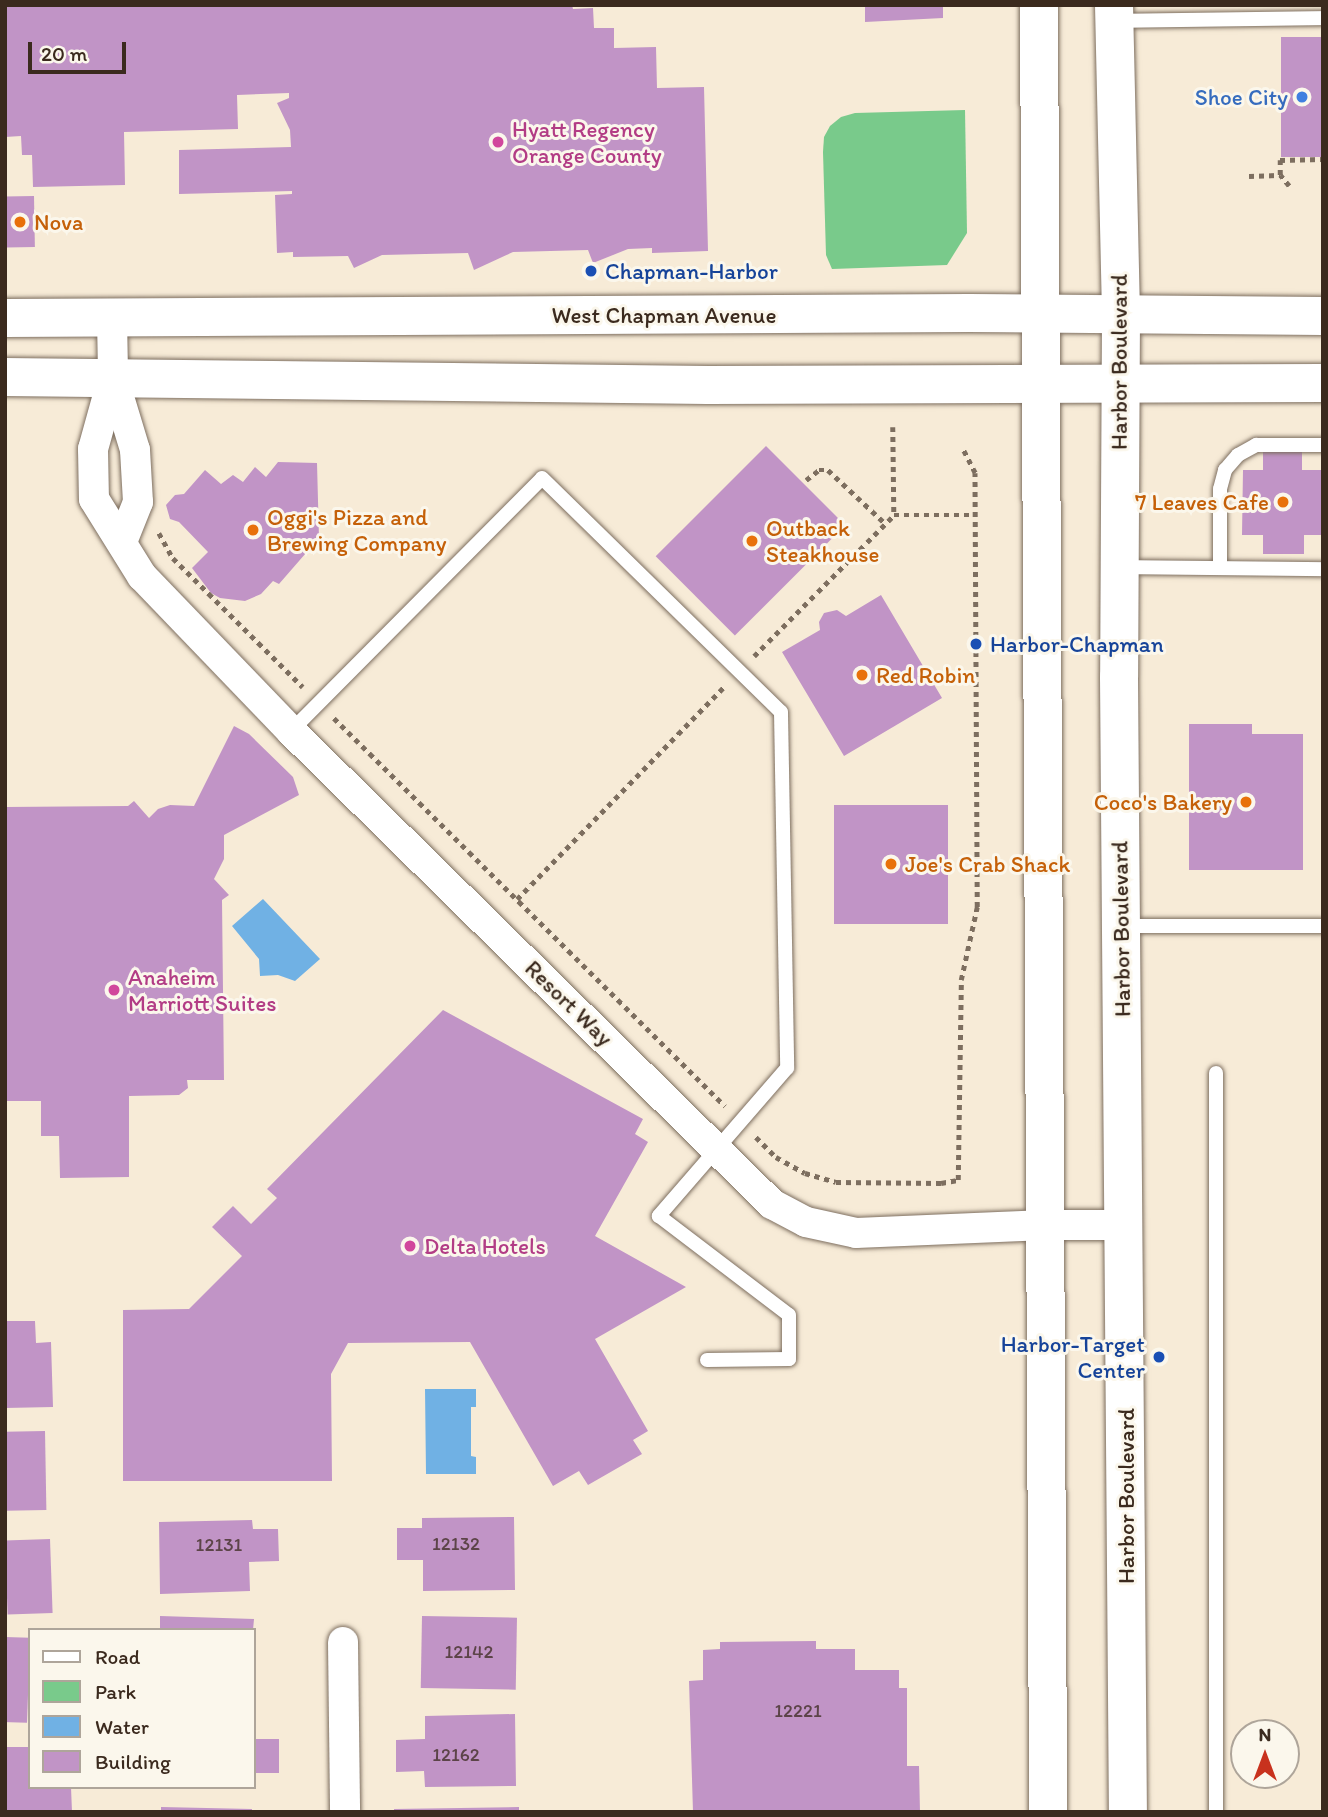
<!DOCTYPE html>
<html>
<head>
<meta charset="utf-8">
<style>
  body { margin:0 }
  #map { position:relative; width:1328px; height:1817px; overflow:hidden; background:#f7ebd7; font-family:Itim,sans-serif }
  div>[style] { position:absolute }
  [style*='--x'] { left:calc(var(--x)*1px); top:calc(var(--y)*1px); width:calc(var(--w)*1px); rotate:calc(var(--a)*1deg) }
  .green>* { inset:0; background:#79ca8b }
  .water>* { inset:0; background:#70b1e4 }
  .building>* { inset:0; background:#c194c6; transform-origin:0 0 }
  .path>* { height:4.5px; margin-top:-2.25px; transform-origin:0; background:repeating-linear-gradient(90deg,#7d6e5f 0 5px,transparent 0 10px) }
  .roads { filter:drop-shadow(0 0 2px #7d6e5f) drop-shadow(0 0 2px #7d6e5f) }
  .lane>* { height:14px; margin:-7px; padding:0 7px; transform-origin:7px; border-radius:7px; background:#fff }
  .street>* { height:30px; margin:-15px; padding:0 15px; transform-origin:15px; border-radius:15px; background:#fff }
  .primary>* { height:38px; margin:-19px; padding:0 19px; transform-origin:19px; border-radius:19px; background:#fff }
  .dots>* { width:19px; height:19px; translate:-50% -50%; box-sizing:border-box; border:4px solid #fbf7ec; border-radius:50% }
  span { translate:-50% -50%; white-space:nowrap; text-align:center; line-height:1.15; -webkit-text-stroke:6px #fbf7ec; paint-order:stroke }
  .number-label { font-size:19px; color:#5c4448 }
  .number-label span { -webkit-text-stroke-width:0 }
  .shop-label { font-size:23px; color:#366cbe }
  .right { translate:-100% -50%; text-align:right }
  .hotel-label { font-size:23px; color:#b23c85 }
  .left { translate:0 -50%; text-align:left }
  .food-label { font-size:23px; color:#c56008 }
  .transit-label { font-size:23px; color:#164399 }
  .street-label { font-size:23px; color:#3b2a1e }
  .frame { position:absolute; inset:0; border:7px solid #3b2a1e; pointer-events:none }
  .legend { position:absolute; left:28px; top:1628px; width:228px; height:161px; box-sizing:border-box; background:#fbf7ec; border:2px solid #aea59a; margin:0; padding:9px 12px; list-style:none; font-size:21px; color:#3b2a1e }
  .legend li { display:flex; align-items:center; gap:14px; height:35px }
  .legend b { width:35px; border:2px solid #aea59a }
  .north { position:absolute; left:1230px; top:1719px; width:70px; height:70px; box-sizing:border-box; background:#fbf7ec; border:2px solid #aea59a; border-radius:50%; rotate:0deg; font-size:19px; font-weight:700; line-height:28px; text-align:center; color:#3b2a1e }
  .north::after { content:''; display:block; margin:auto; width:24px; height:32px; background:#c8321e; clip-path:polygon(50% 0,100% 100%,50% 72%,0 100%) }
  .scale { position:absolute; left:28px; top:42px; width:98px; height:32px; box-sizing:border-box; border:4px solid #3b2a1e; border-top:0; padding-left:9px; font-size:21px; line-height:24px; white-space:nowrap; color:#3b2a1e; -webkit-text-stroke:5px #fbf7ec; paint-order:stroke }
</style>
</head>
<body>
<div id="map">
  <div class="green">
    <i style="clip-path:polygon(965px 110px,967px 233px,947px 265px,832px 269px,826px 255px,823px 152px,824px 137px,830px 126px,841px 117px,855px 113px)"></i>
  </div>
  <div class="water">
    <i style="clip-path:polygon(263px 899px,320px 959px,295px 981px,278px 975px,260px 976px,259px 959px,232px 926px)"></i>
    <i style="clip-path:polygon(476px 1389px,476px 1407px,471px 1407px,471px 1456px,476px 1457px,476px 1474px,426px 1474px,425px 1389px)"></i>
  </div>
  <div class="building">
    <i style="clip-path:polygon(5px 5px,572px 5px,573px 9px,593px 8px,594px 28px,614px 28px,614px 48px,656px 47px,657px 88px,704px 87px,708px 251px,652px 253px,652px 248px,628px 249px,593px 263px,588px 250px,513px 252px,474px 270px,468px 253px,382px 255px,354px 268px,348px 256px,293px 257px,293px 252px,277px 253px,275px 195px,292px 194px,292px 191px,179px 194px,179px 150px,291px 147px,290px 130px,277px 103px,289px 98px,289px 93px,237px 95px,238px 129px,124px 132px,125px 185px,33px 187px,32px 155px,22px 155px,21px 136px,5px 137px)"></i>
    <i style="clip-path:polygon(865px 5px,943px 5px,943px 18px,865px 22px)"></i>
    <i style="left:1323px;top:37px;width:120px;height:42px;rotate:90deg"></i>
    <i style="left:34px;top:196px;width:51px;height:29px;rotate:89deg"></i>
    <i style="left:766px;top:446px;width:112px;height:156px;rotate:45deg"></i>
    <i style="clip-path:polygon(1263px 451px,1302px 452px,1302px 470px,1323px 470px,1323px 535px,1304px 535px,1304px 554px,1263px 554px,1263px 535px,1242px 535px,1243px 470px,1263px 470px)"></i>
    <i style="clip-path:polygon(278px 462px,317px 463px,319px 538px,279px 584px,273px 581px,261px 594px,245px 601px,220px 598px,211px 593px,192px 568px,208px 552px,179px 522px,170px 519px,166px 505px,175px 495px,184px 494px,205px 470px,221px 484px,233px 475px,243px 482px,255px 467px,266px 477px)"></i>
    <i style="clip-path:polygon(881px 595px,942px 698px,844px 756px,782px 652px,820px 630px,819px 622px,824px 613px,837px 610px,846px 616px)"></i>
    <i style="clip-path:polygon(1189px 724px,1252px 724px,1252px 734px,1303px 734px,1303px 870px,1189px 870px)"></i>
    <i style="clip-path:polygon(234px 726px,249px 734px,293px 777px,299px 795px,224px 835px,224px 859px,214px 879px,229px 895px,222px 900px,224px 1080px,187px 1080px,188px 1088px,179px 1095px,129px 1096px,129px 1177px,60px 1178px,59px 1136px,41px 1136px,41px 1101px,5px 1101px,5px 807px,128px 806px,134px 801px,149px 818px,158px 809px,170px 805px,194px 806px)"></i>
    <i style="left:834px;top:805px;width:114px;height:119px"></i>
    <i style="clip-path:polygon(443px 1010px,643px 1119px,635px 1134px,648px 1142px,595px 1236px,686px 1287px,595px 1339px,648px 1431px,633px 1440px,642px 1454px,588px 1485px,579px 1471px,553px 1486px,470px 1342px,348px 1343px,331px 1374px,332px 1481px,123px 1481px,123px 1310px,189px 1309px,242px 1256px,212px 1227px,233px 1206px,251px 1224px,277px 1198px,267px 1189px)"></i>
    <i style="clip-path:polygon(5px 1321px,35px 1321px,36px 1343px,51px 1342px,53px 1407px,5px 1408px)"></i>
    <i style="left:45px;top:1431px;width:79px;height:40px;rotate:89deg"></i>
    <i style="clip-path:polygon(514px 1517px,515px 1590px,423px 1591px,423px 1560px,397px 1560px,397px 1528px,422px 1528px,422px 1518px)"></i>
    <i style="clip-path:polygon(252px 1520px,253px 1529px,278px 1529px,279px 1561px,249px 1562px,250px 1591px,160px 1594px,159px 1522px)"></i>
    <i style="left:50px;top:1539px;width:74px;height:45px;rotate:88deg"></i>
    <i style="clip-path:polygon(160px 1616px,254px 1619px,253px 1630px,160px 1630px)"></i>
    <i style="left:422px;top:1616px;width:95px;height:72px;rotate:1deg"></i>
    <i style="left:5px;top:1637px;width:25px;height:85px;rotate:2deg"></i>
    <i style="clip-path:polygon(816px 1641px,816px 1649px,855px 1649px,855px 1670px,899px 1670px,899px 1688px,907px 1688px,907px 1766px,919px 1766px,920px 1812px,693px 1812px,689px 1681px,703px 1680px,703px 1650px,720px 1649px,720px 1642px)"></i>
    <i style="clip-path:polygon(515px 1714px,516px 1786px,425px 1787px,424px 1771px,396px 1772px,396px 1740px,425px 1739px,425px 1716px)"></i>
    <i style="left:254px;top:1739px;width:25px;height:34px"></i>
    <i style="clip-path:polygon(5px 1747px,30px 1747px,30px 1787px,71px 1787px,72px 1812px,5px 1812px)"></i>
    <i style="clip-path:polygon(161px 1807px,252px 1809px,252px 1812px,161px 1812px)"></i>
    <i style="clip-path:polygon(519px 1807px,519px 1812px,394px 1812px,394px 1809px)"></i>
  </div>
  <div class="path">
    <i style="--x:1249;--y:176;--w:31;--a:-2"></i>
    <i style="--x:1289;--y:186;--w:14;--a:-129"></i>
    <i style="--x:1280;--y:175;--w:15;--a:-90"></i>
    <i style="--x:1280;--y:160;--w:43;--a:-1.3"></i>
    <i style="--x:893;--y:427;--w:88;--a:89.3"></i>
    <i style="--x:894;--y:515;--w:81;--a:0"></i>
    <i style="--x:806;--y:480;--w:16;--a:-38"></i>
    <i style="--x:819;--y:470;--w:9;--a:0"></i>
    <i style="--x:828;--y:470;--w:79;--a:43"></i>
    <i style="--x:159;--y:533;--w:29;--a:61"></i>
    <i style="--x:173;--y:558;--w:183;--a:44.8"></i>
    <i style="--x:754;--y:656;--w:199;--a:-45.2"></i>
    <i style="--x:334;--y:718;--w:551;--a:44.78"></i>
    <i style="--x:517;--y:899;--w:296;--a:-45.7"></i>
    <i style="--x:756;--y:1137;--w:28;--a:45"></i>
    <i style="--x:776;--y:1157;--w:33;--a:29"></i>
    <i style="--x:805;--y:1173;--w:32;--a:16"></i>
    <i style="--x:836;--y:1182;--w:105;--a:0.5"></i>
    <i style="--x:941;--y:1183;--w:17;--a:-10"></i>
    <i style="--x:958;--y:1180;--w:200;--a:-89.1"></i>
    <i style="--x:961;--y:980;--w:75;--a:-77.6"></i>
    <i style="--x:977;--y:907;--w:434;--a:-90.3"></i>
    <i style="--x:975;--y:473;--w:29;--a:-117"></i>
  </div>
  <div class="roads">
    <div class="lane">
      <i style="--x:1114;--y:21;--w:209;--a:-0.8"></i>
      <i style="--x:1120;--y:567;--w:203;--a:0.6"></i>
      <i style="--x:1220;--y:568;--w:79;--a:-90"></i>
      <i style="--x:1220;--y:489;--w:20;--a:-75"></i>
      <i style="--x:1225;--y:470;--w:20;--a:-49"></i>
      <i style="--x:1238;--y:455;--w:21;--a:-29"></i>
      <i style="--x:1256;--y:445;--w:67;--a:0"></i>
      <i style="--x:291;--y:731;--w:356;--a:-45.2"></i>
      <i style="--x:542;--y:478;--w:334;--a:44.4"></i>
      <i style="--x:781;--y:712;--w:356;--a:89"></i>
      <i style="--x:787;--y:1068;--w:196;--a:130.9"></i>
      <i style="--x:659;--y:1216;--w:163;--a:37.3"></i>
      <i style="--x:789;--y:1315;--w:44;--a:90"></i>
      <i style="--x:789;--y:1359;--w:82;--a:179.3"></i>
      <i style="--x:1123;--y:926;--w:200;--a:0"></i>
      <i style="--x:1216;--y:1812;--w:739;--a:-90"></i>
    </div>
    <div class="street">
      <i style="--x:112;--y:317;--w:60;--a:89"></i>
      <i style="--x:113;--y:377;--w:76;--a:73.2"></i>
      <i style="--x:135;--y:450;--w:52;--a:86.7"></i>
      <i style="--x:138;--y:502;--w:43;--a:111.8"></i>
      <i style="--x:113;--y:377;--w:75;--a:105.5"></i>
      <i style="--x:93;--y:449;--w:50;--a:88.9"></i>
      <i style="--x:94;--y:499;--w:91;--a:58.1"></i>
      <i style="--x:142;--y:576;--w:215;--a:46.1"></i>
      <i style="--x:291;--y:731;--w:675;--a:44.52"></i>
      <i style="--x:772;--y:1204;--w:38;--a:28"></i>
      <i style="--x:806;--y:1222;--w:51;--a:12.4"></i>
      <i style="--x:856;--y:1233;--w:190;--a:-2.4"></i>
      <i style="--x:1046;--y:1225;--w:78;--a:0"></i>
      <i style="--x:343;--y:1642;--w:170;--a:89.3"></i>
    </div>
    <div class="primary">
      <i style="--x:1039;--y:5;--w:1807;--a:89.71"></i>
      <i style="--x:1114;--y:5;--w:311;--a:88.7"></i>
      <i style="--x:1121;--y:316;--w:361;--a:90.3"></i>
      <i style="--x:1119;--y:677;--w:1135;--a:89.55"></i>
      <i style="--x:5;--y:318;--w:964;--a:-0.3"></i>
      <i style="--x:969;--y:313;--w:354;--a:0.5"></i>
      <i style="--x:5;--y:377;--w:703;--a:0.65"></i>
      <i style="--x:708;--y:385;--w:615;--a:-0.19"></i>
    </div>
  </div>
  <div class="dots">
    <i style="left:1302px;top:97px;background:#3f7fe0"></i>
    <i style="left:498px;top:142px;background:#d1479c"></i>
    <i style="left:20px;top:222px;background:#e8710a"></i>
    <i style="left:591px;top:271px;background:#1a4fb4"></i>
    <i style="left:1283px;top:502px;background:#e8710a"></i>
    <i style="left:253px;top:530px;background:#e8710a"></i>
    <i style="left:752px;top:541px;background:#e8710a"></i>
    <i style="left:976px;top:644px;background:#1a4fb4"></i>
    <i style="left:862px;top:675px;background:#e8710a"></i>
    <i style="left:1246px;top:802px;background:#e8710a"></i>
    <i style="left:891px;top:864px;background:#e8710a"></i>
    <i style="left:114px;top:990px;background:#d1479c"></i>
    <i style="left:410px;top:1246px;background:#d1479c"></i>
    <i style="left:1159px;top:1357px;background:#1a4fb4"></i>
  </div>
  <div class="number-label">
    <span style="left:456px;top:1544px">12132</span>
    <span style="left:219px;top:1545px">12131</span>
    <span style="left:469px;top:1652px">12142</span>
    <span style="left:798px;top:1711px">12221</span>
    <span style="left:456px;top:1755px">12162</span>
  </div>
  <div class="shop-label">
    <span class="right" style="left:1288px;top:97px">Shoe City</span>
  </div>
  <div class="hotel-label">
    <span class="left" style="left:512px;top:142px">Hyatt Regency<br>Orange County</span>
    <span class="left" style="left:128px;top:990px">Anaheim<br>Marriott Suites</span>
    <span class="left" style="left:424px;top:1246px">Delta Hotels</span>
  </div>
  <div class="food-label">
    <span class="left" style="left:34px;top:222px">Nova</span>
    <span class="right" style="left:1269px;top:502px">7 Leaves Cafe</span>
    <span class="left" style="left:267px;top:530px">Oggi's Pizza and<br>Brewing Company</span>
    <span class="left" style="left:766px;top:541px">Outback<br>Steakhouse</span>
    <span class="left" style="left:876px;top:675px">Red Robin</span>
    <span class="right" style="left:1232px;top:802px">Coco's Bakery</span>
    <span class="left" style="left:905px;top:864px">Joe's Crab Shack</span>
  </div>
  <div class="transit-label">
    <span class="left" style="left:605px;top:271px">Chapman-Harbor</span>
    <span class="left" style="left:990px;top:644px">Harbor-Chapman</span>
    <span class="right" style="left:1145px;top:1357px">Harbor-Target<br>Center</span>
  </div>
  <div class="street-label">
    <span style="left:664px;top:315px">West Chapman Avenue</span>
    <span style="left:1119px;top:362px;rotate:-90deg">Harbor Boulevard</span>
    <span style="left:1121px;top:929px;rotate:-91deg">Harbor Boulevard</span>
    <span style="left:569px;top:1003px;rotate:44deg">Resort Way</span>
    <span style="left:1126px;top:1496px;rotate:-90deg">Harbor Boulevard</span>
  </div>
  <div class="frame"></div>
  <ul class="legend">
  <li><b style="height:9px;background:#fff"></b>Road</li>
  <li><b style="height:19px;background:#79ca8b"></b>Park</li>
  <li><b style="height:19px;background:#70b1e4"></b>Water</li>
  <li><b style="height:19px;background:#c194c6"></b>Building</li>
  </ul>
  <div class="north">N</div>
  <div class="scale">20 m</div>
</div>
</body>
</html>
